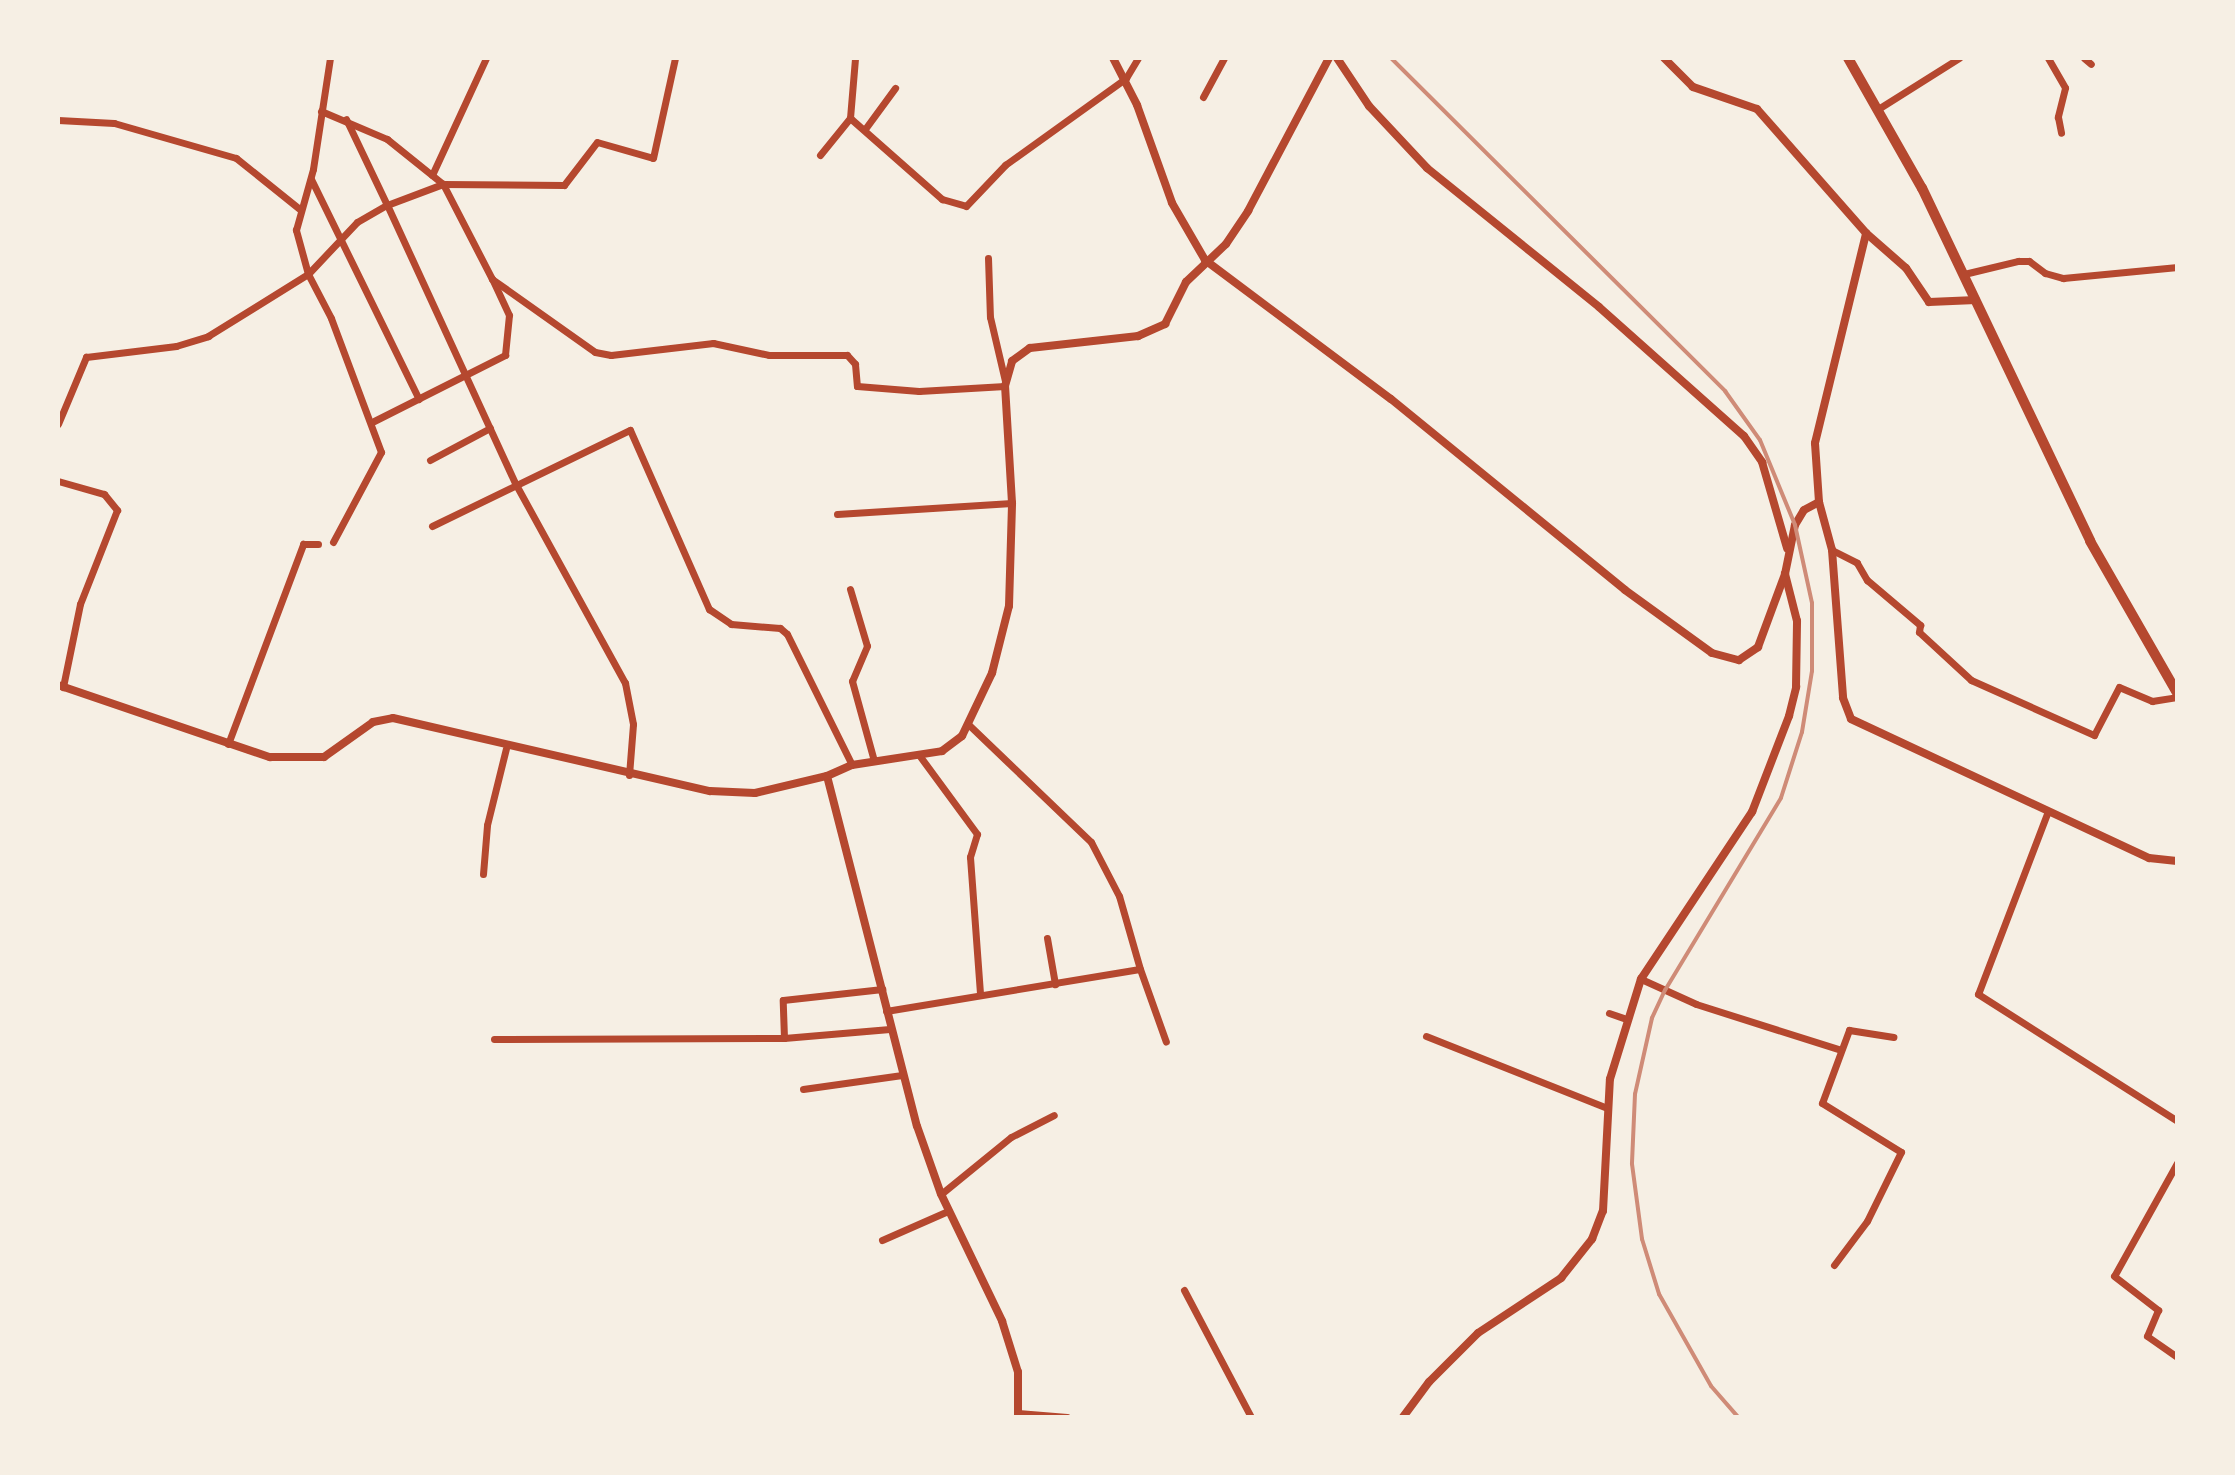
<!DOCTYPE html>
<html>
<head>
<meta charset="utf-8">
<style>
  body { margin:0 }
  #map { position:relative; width:2235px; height:1475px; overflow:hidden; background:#f6efe4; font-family:"Public Sans",sans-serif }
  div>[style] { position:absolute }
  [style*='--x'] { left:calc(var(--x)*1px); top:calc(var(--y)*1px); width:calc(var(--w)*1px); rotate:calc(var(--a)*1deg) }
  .minor>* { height:7px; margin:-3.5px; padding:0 3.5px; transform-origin:3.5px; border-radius:3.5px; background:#b5482f }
  .tertiary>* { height:8px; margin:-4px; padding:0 4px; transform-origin:4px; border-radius:4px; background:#b5482f }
  .secondary>* { height:10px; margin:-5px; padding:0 5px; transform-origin:5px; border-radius:5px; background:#b5482f }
  .rail>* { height:4px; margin:-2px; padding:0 2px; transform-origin:2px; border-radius:2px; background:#cf8b77 }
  span { translate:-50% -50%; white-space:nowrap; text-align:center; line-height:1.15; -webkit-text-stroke:6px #f6efe4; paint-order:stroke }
  .frame { position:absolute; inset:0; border:60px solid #f6efe4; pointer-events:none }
</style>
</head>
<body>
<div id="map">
  <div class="minor">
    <i style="--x:2048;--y:58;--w:34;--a:60"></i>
    <i style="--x:2065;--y:88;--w:30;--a:104"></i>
    <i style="--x:2058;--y:117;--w:16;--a:79"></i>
    <i style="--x:2084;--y:58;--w:9;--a:41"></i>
    <i style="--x:1203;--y:97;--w:44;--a:-61.7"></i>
    <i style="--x:1878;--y:109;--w:96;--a:-32.2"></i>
    <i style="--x:321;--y:111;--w:72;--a:23"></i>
    <i style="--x:387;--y:139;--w:72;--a:38.8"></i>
    <i style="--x:443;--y:184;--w:107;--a:62.7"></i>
    <i style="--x:492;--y:279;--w:126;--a:35.3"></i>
    <i style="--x:595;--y:352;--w:16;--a:11"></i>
    <i style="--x:611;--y:355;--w:103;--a:-6.7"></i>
    <i style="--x:713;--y:343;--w:57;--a:12.1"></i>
    <i style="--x:769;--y:355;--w:78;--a:0"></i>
    <i style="--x:847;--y:355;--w:12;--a:48"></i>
    <i style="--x:855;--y:364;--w:22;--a:85"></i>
    <i style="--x:857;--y:386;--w:62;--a:4.6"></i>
    <i style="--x:919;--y:391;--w:86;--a:-3.3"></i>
    <i style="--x:850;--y:118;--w:123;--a:41.4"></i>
    <i style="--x:942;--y:199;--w:25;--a:16"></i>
    <i style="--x:966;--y:206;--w:57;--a:-46.4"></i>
    <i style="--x:1005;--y:165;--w:149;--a:-35.7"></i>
    <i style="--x:1126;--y:78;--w:23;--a:-59"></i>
    <i style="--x:58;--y:120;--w:56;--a:3.1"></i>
    <i style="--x:114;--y:123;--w:127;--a:16"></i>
    <i style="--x:236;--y:158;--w:83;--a:38.7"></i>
    <i style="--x:865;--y:129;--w:51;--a:-53.8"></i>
    <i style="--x:820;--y:155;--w:48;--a:-51"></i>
    <i style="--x:850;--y:118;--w:60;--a:-85.2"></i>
    <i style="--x:432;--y:175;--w:129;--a:-65.2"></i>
    <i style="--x:311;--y:179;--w:245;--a:63.9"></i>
    <i style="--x:988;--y:258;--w:59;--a:88.1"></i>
    <i style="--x:990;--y:317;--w:66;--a:76.8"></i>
    <i style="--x:1964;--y:274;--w:56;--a:-13.5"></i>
    <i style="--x:2018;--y:261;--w:11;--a:0"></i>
    <i style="--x:2029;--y:261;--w:20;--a:37"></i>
    <i style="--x:2045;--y:273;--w:19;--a:16"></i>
    <i style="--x:2063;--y:278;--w:115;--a:-5.5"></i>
    <i style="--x:374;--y:421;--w:147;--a:-26.7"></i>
    <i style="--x:505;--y:355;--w:40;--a:-84.3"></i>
    <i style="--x:509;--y:315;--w:40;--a:-115"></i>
    <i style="--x:58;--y:424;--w:73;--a:-67.3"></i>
    <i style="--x:86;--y:357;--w:91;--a:-7"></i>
    <i style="--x:176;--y:346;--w:34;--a:-17"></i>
    <i style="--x:208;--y:336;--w:118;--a:-31.8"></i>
    <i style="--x:308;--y:274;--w:46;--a:-105.3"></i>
    <i style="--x:296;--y:230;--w:63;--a:-74.4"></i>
    <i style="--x:313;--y:169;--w:112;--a:-81.3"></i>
    <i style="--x:430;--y:460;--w:68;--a:-28.1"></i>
    <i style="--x:58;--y:481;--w:48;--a:15.8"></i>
    <i style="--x:104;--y:494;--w:21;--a:51"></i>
    <i style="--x:117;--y:510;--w:101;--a:111.5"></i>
    <i style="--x:80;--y:604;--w:85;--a:101.6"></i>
    <i style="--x:837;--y:514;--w:175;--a:-3.6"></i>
    <i style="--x:432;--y:526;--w:220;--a:-25.9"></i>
    <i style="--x:630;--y:430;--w:196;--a:66.2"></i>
    <i style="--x:709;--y:609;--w:27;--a:34"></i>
    <i style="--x:731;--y:624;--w:49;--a:4.7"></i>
    <i style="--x:780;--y:628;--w:9;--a:41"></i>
    <i style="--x:787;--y:634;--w:146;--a:63.6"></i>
    <i style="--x:333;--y:542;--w:102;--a:-61.9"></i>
    <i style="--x:381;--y:452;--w:143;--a:-110.5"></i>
    <i style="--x:331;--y:318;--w:50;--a:-117.6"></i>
    <i style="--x:308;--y:274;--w:71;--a:-46.7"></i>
    <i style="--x:357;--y:222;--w:34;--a:-30"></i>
    <i style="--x:387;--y:205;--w:95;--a:-115.5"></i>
    <i style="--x:1832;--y:550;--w:28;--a:27"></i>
    <i style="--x:1857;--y:563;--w:20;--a:60"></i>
    <i style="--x:1867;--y:580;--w:70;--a:40.3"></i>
    <i style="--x:1920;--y:625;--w:7;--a:98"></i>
    <i style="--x:1919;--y:632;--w:71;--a:42.7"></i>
    <i style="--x:1971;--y:680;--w:135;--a:24.1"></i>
    <i style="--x:2094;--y:735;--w:54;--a:-62.5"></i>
    <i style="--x:2119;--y:687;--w:36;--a:23"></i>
    <i style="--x:2152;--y:701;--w:25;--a:-9"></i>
    <i style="--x:850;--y:589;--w:59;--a:73.4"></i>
    <i style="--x:867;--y:646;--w:38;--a:113"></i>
    <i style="--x:852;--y:681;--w:83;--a:74.6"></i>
    <i style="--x:228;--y:744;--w:214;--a:-69.4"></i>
    <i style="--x:303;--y:544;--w:15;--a:0"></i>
    <i style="--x:919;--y:755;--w:98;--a:53.7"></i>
    <i style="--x:977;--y:834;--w:24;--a:107"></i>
    <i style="--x:970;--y:857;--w:136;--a:85.8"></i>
    <i style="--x:629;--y:775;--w:51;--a:-85.5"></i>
    <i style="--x:633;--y:724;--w:42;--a:-101"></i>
    <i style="--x:625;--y:683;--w:228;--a:-118.8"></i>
    <i style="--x:515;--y:483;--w:306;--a:-114.7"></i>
    <i style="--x:387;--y:205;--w:60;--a:-20.6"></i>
    <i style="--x:443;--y:184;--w:121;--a:0.5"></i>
    <i style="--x:564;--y:185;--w:54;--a:-52.5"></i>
    <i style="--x:597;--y:142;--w:58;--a:15.9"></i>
    <i style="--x:653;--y:158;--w:102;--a:-77.6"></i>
    <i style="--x:2048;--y:811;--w:196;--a:110.9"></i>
    <i style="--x:1978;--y:994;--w:236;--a:32.5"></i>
    <i style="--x:483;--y:874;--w:49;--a:-85.3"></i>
    <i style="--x:487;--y:825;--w:79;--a:-76.1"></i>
    <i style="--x:1047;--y:938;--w:47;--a:80.1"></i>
    <i style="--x:1140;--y:969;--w:77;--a:70.4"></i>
    <i style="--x:1641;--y:979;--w:60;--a:24.4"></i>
    <i style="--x:1696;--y:1004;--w:152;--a:17.6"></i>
    <i style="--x:886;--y:1011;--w:257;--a:-9.4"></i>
    <i style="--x:1140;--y:969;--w:76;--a:-106"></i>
    <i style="--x:1119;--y:896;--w:61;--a:-117.4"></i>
    <i style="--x:1091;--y:842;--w:169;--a:-136.2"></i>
    <i style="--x:1609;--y:1013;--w:18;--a:19"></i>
    <i style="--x:1426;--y:1036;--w:195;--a:21.7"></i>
    <i style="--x:784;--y:1038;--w:106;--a:-4.9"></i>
    <i style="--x:494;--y:1039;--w:290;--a:-0.2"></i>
    <i style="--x:784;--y:1038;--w:38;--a:-92"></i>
    <i style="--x:783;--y:1000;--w:100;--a:-6.3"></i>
    <i style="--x:803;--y:1089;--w:100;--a:-8"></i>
    <i style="--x:2177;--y:1163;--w:129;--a:119.1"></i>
    <i style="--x:2114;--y:1276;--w:56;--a:37.7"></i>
    <i style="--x:2158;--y:1310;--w:28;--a:113"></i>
    <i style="--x:2147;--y:1336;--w:37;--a:35"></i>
    <i style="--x:941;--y:1194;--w:90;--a:-39.2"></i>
    <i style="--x:1011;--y:1137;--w:48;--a:-27.1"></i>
    <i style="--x:882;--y:1240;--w:72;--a:-23.7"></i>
    <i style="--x:1834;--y:1265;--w:55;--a:-53.1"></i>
    <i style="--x:1867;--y:1221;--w:77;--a:-63.8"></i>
    <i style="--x:1901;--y:1152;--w:93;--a:-148.2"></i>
    <i style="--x:1822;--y:1103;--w:78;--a:-69.7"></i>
    <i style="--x:1849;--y:1030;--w:45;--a:9"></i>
    <i style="--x:1184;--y:1290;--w:144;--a:62.2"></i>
    <i style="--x:1018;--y:1413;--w:49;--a:4.7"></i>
  </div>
  <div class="tertiary">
    <i style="--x:1113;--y:58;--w:53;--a:62.9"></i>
    <i style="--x:1137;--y:105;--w:104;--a:70.3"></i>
    <i style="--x:1172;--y:203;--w:66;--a:59.9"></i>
    <i style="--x:1205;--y:260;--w:232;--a:36.8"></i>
    <i style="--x:1391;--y:399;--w:302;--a:39.2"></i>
    <i style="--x:1625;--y:590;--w:107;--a:35.9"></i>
    <i style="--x:1712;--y:653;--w:28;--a:15"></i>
    <i style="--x:1739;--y:660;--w:23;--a:-34"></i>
    <i style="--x:1758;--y:647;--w:78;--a:-69.7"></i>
    <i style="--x:1785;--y:574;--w:50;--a:-78.5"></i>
    <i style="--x:1795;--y:525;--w:17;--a:-59"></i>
    <i style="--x:1804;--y:510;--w:17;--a:-28"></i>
    <i style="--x:1819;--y:502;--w:59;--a:-93.9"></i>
    <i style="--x:1815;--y:443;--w:216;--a:-76.3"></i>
    <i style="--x:1866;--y:233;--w:165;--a:-131.3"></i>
    <i style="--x:1757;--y:109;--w:68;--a:-161"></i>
    <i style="--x:1693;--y:87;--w:41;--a:-135"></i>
    <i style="--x:1337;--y:58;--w:58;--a:56.3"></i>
    <i style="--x:1369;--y:106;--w:85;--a:46.9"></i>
    <i style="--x:1427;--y:168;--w:221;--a:38.9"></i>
    <i style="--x:1599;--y:307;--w:194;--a:41.7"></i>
    <i style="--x:1744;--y:436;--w:32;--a:55"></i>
    <i style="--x:1762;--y:462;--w:90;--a:73.8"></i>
    <i style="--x:1866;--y:233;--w:53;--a:41.2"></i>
    <i style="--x:1906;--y:268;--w:41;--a:55.9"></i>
    <i style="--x:1929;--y:302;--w:47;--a:-2.4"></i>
    <i style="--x:1819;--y:502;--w:50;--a:74.8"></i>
    <i style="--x:1832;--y:550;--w:148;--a:85.7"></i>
    <i style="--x:1843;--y:698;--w:22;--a:69"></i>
    <i style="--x:1851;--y:719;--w:329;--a:25"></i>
    <i style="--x:2149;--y:858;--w:28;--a:6"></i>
    <i style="--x:58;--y:685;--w:224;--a:18.8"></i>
    <i style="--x:270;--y:757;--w:54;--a:0"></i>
    <i style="--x:324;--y:757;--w:60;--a:-35.5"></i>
    <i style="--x:373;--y:722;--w:20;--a:-11"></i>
    <i style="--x:393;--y:718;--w:325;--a:13"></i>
    <i style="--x:710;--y:791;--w:45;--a:2.5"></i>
    <i style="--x:755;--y:793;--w:74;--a:-13.3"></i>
    <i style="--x:827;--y:776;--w:361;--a:75.6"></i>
    <i style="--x:917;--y:1126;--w:72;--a:70.6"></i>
    <i style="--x:941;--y:1194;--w:141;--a:64.3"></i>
    <i style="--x:1002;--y:1321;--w:53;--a:72.6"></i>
    <i style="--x:1018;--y:1372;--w:45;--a:90"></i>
    <i style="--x:827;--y:776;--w:27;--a:-24"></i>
    <i style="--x:852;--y:765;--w:91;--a:-8.8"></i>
    <i style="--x:942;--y:751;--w:25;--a:-37"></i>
    <i style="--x:962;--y:736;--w:70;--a:-64.5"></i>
    <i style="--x:992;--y:673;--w:69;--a:-75.8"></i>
    <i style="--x:1009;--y:606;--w:103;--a:-88.3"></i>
    <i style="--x:1012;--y:503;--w:117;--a:-93.4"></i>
    <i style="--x:1005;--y:386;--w:26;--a:-74"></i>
    <i style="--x:1012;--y:361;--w:22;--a:-36"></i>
    <i style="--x:1030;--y:348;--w:109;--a:-6.3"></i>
    <i style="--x:1138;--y:336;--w:30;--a:-24"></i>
    <i style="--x:1165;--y:324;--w:47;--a:-63.4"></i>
    <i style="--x:1186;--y:282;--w:55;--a:-43.5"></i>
    <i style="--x:1226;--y:244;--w:40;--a:-56"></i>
    <i style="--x:1248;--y:211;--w:173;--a:-62.1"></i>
    <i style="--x:1403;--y:1417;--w:44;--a:-53.4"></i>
    <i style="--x:1429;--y:1382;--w:69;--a:-45"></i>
    <i style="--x:1478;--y:1333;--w:100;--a:-33.5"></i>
    <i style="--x:1561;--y:1278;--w:50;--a:-51.5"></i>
    <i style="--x:1592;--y:1239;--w:30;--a:-69"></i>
    <i style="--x:1603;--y:1211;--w:132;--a:-87"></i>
    <i style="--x:1610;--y:1079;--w:105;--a:-72.8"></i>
    <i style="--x:1641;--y:979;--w:201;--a:-56.4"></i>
    <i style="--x:1752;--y:812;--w:103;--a:-68.9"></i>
    <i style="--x:1789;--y:716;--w:30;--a:-76"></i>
    <i style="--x:1796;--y:687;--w:66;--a:-89.1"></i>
    <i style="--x:1797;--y:621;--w:49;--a:-104.3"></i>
  </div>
  <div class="secondary">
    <i style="--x:1848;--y:58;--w:150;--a:60.4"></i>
    <i style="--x:1922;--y:188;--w:391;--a:64.5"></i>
    <i style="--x:2090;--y:541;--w:175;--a:60.2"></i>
  </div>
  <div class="rail">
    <i style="--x:1391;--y:58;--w:472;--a:44.9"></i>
    <i style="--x:1725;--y:391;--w:60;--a:54.5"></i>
    <i style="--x:1760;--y:440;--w:92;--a:67.6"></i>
    <i style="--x:1795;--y:525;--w:80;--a:77.7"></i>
    <i style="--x:1812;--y:603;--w:68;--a:90"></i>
    <i style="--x:1812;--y:671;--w:62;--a:99.3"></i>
    <i style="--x:1802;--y:732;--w:69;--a:107.7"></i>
    <i style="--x:1781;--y:798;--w:224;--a:121.1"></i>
    <i style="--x:1665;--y:990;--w:31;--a:115"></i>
    <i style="--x:1652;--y:1018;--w:78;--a:102.6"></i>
    <i style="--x:1635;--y:1094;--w:70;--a:92.5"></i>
    <i style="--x:1632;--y:1164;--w:76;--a:82.4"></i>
    <i style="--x:1642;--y:1239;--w:58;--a:72.8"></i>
    <i style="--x:1659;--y:1294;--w:106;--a:60.5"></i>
    <i style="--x:1711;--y:1386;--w:41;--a:48.9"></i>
  </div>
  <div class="frame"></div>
</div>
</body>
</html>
